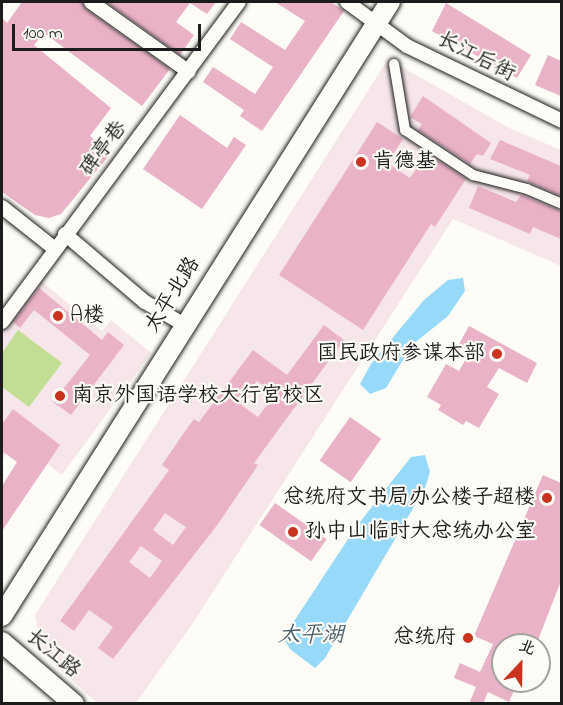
<!DOCTYPE html>
<html>
<head>
<meta charset="utf-8">
<style>
  body { margin:0 }
  #map { position:relative; width:563px; height:705px; overflow:hidden; background:#fdfcf7; font-family:"Indie Flower","LXGW WenKai TC",sans-serif }
  div>[style] { position:absolute }
  [style*='--x'] { left:calc(var(--x)*1px); top:calc(var(--y)*1px); width:calc(var(--w)*1px); rotate:calc(var(--a)*1deg) }
  .built>* { inset:0; background:#f7e6e9 }
  .green>* { inset:0; background:#c2de95 }
  .water>* { inset:0; background:#97d9f9 }
  .building>* { inset:0; background:#eab2c7; transform-origin:0 0 }
  .roads { filter:drop-shadow(0 0 2px #1c1c1c) drop-shadow(0 0 2px #1c1c1c) }
  .pedestrian>* { height:10px; margin:-5px; padding:0 5px; transform-origin:5px; border-radius:5px; background:#fdfcf7 }
  .minor>* { height:14px; margin:-7px; padding:0 7px; transform-origin:7px; border-radius:7px; background:#fdfcf7 }
  .secondary>* { height:20px; margin:-10px; padding:0 10px; transform-origin:10px; border-radius:10px; background:#fdfcf7 }
  .dots>* { width:16px; height:16px; translate:-50% -50%; box-sizing:border-box; border:3px solid #fdfcf7; border-radius:50% }
  span { translate:-50% -50%; white-space:nowrap; text-align:center; line-height:1.15; -webkit-text-stroke:4.5px #fdfcf7; paint-order:stroke }
  .street-label { font-size:21px; color:#1c1c1c }
  .poi-label { font-size:21px; color:#1c1c1c }
  .left { translate:0 -50%; text-align:left }
  .right { translate:-100% -50%; text-align:right }
  .water-label { font-size:22px; color:#475e69; font-style:italic }
  .frame { position:absolute; inset:0; border:3px solid #1c1c1c; pointer-events:none }
  .north { position:absolute; left:491px; top:633px; width:60px; height:60px; box-sizing:border-box; background:#fdfcf7; border:2px solid #a3a29f; border-radius:50%; rotate:22deg; font-size:16px; font-weight:700; line-height:24px; text-align:center; color:#1c1c1c }
  .north::after { content:''; display:block; margin:auto; width:21px; height:27px; background:#c8321e; clip-path:polygon(50% 0,100% 100%,50% 72%,0 100%) }
  .scale { position:absolute; left:12px; top:24px; width:189px; height:27px; box-sizing:border-box; border:3px solid #1c1c1c; border-top:0; padding-left:8px; font-size:18px; line-height:21px; white-space:nowrap; color:#1c1c1c; -webkit-text-stroke:4px #fdfcf7; paint-order:stroke }
</style>
</head>
<body>
<div id="map">
  <div class="built">
    <i style="clip-path:polygon(388px 59px,509px 128px,561px 150px,561px 266px,453px 219px,191px 626px,136px 703px,97px 703px,42px 653px,35px 615px)"></i>
    <i style="clip-path:polygon(35px 276px,102px 331px,111px 320px,151px 353px,62px 475px,17px 440px,2px 460px,2px 321px)"></i>
  </div>
  <div class="green">
    <i style="clip-path:polygon(18px 330px,62px 363px,29px 407px,2px 387px,2px 353px)"></i>
  </div>
  <div class="water">
    <i style="clip-path:polygon(463px 278px,465px 291px,448px 316px,412px 345px,386px 388px,370px 394px,360px 384px,371px 364px,424px 300px,448px 280px)"></i>
    <i style="clip-path:polygon(425px 455px,430px 472px,425px 488px,325px 658px,315px 668px,291px 650px,283px 638px,356px 527px,411px 457px)"></i>
  </div>
  <div class="building">
    <i style="clip-path:polygon(22px 2px,82px 2px,86px 9px,170px 69px,142px 106px,44px 33px,34px 45px,111px 108px,90px 136px,111px 153px,61px 214px,49px 218px,35px 215px,2px 192px,2px 18px,7px 23px)"></i>
    <i style="clip-path:polygon(106px 2px,216px 2px,207px 14px,190px 3px,176px 22px,194px 35px,180px 55px)"></i>
    <i style="clip-path:polygon(275px 2px,331px 2px,344px 11px,262px 131px,240px 116px,244px 110px,203px 82px,213px 67px,255px 94px,273px 67px,230px 39px,241px 22px,285px 50px,305px 21px)"></i>
    <i style="clip-path:polygon(446px 3px,531px 55px,517px 78px,432px 31px)"></i>
    <i style="clip-path:polygon(548px 55px,561px 61px,561px 96px,535px 85px)"></i>
    <i style="clip-path:polygon(423px 96px,491px 143px,483px 156px,477px 154px,470px 164px,418px 130px,422px 124px,410px 117px)"></i>
    <i style="clip-path:polygon(180px 115px,227px 148px,234px 137px,246px 145px,202px 209px,143px 169px)"></i>
    <i style="clip-path:polygon(377px 122px,403px 139px,387px 163px,410px 178px,427px 153px,466px 179px,435px 227px,431px 224px,363px 330px,279px 275px)"></i>
    <i style="clip-path:polygon(500px 140px,561px 166px,561px 196px,527px 181px,530px 175px,490px 159px)"></i>
    <i style="clip-path:polygon(478px 186px,516px 202px,521px 195px,561px 211px,561px 239px,533px 227px,530px 234px,469px 208px)"></i>
    <i style="clip-path:polygon(39px 288px,102px 340px,108px 332px,124px 345px,71px 415px,53px 402px,90px 355px,34px 310px,20px 328px,13px 322px)"></i>
    <i style="clip-path:polygon(evenodd,324px 325px,344px 340px,254px 463px,258px 465px,218px 524px,113px 659px,98px 648px,113px 627px,89px 610px,74px 631px,60px 621px,169px 470px,162px 465px,183px 434px,194px 419px,199px 422px,253px 350px,287px 375px,324px 325px,257px 381px,275px 394px,258px 417px,240px 404px,257px 381px,324px 325px,165px 513px,186px 527px,173px 545px,153px 530px,165px 513px,324px 325px,141px 546px,162px 561px,150px 578px,129px 562px,141px 546px)"></i>
    <i style="clip-path:polygon(469px 326px,537px 363px,527px 383px,499px 368px,487px 387px,499px 394px,479px 428px,466px 421px,463px 425px,438px 410px,441px 405px,427px 397px,446px 364px,459px 371px,470px 352px,458px 346px)"></i>
    <i style="clip-path:polygon(13px 409px,60px 445px,2px 531px,2px 486px,17px 462px,2px 451px,2px 424px)"></i>
    <i style="left:350px;top:417px;width:38px;height:53px;rotate:35deg"></i>
    <i style="clip-path:polygon(543px 475px,561px 483px,561px 581px,536px 645px,503px 645px,503px 657px,494px 677px,516px 686px,509px 702px,488px 692px,483px 704px,469px 704px,476px 687px,454px 678px,460px 663px,480px 672px,493px 644px,474px 636px)"></i>
    <i style="left:275px;top:503px;width:63px;height:27px;rotate:35deg"></i>
  </div>
  <div class="roads">
    <div class="pedestrian">
      <i style="--x:394;--y:64;--w:67;--a:80.5"></i>
      <i style="--x:405;--y:130;--w:82;--a:33.5"></i>
      <i style="--x:473;--y:175;--w:56;--a:14.5"></i>
      <i style="--x:527;--y:189;--w:38;--a:23"></i>
    </div>
    <div class="minor">
      <i style="--x:91;--y:2;--w:120;--a:35.5"></i>
      <i style="--x:347;--y:2;--w:74;--a:36.3"></i>
      <i style="--x:407;--y:46;--w:172;--a:25.8"></i>
      <i style="--x:2;--y:207;--w:68;--a:38.4"></i>
      <i style="--x:65;--y:234;--w:105;--a:40.4"></i>
      <i style="--x:145;--y:302;--w:44;--a:30.1"></i>
      <i style="--x:2;--y:322;--w:398;--a:-53.5"></i>
    </div>
    <div class="secondary">
      <i style="--x:2;--y:616;--w:726;--a:-57.71"></i>
      <i style="--x:2;--y:642;--w:95;--a:40.7"></i>
    </div>
  </div>
  <div class="dots">
    <i style="left:361px;top:162px;background:#c8321e"></i>
    <i style="left:58px;top:316px;background:#c8321e"></i>
    <i style="left:497px;top:354px;background:#c8321e"></i>
    <i style="left:60px;top:396px;background:#c8321e"></i>
    <i style="left:547px;top:498px;background:#c8321e"></i>
    <i style="left:293px;top:532px;background:#c8321e"></i>
    <i style="left:468px;top:638px;background:#c8321e"></i>
  </div>
  <div class="street-label">
    <span style="left:476px;top:57px;rotate:27deg">长江后街</span>
    <span style="left:104px;top:149px;rotate:-53deg">碑亭巷</span>
    <span style="left:173px;top:295px;rotate:-58deg">太平北路</span>
    <span style="left:53px;top:654px;rotate:40deg">长江路</span>
  </div>
  <div class="poi-label">
    <span class="left" style="left:373px;top:162px">肯德基</span>
    <span class="left" style="left:70px;top:316px">A楼</span>
    <span class="right" style="left:485px;top:354px">国民政府参谋本部</span>
    <span class="left" style="left:72px;top:396px">南京外国语学校大行宫校区</span>
    <span class="right" style="left:535px;top:498px">总统府文书局办公楼子超楼</span>
    <span class="left" style="left:305px;top:532px">孙中山临时大总统办公室</span>
    <span class="right" style="left:456px;top:638px">总统府</span>
  </div>
  <div class="water-label">
    <span style="left:311px;top:637px">太平湖</span>
  </div>
  <div class="frame"></div>
  <div class="north">北</div>
  <div class="scale">100 m</div>
</div>
</body>
</html>
